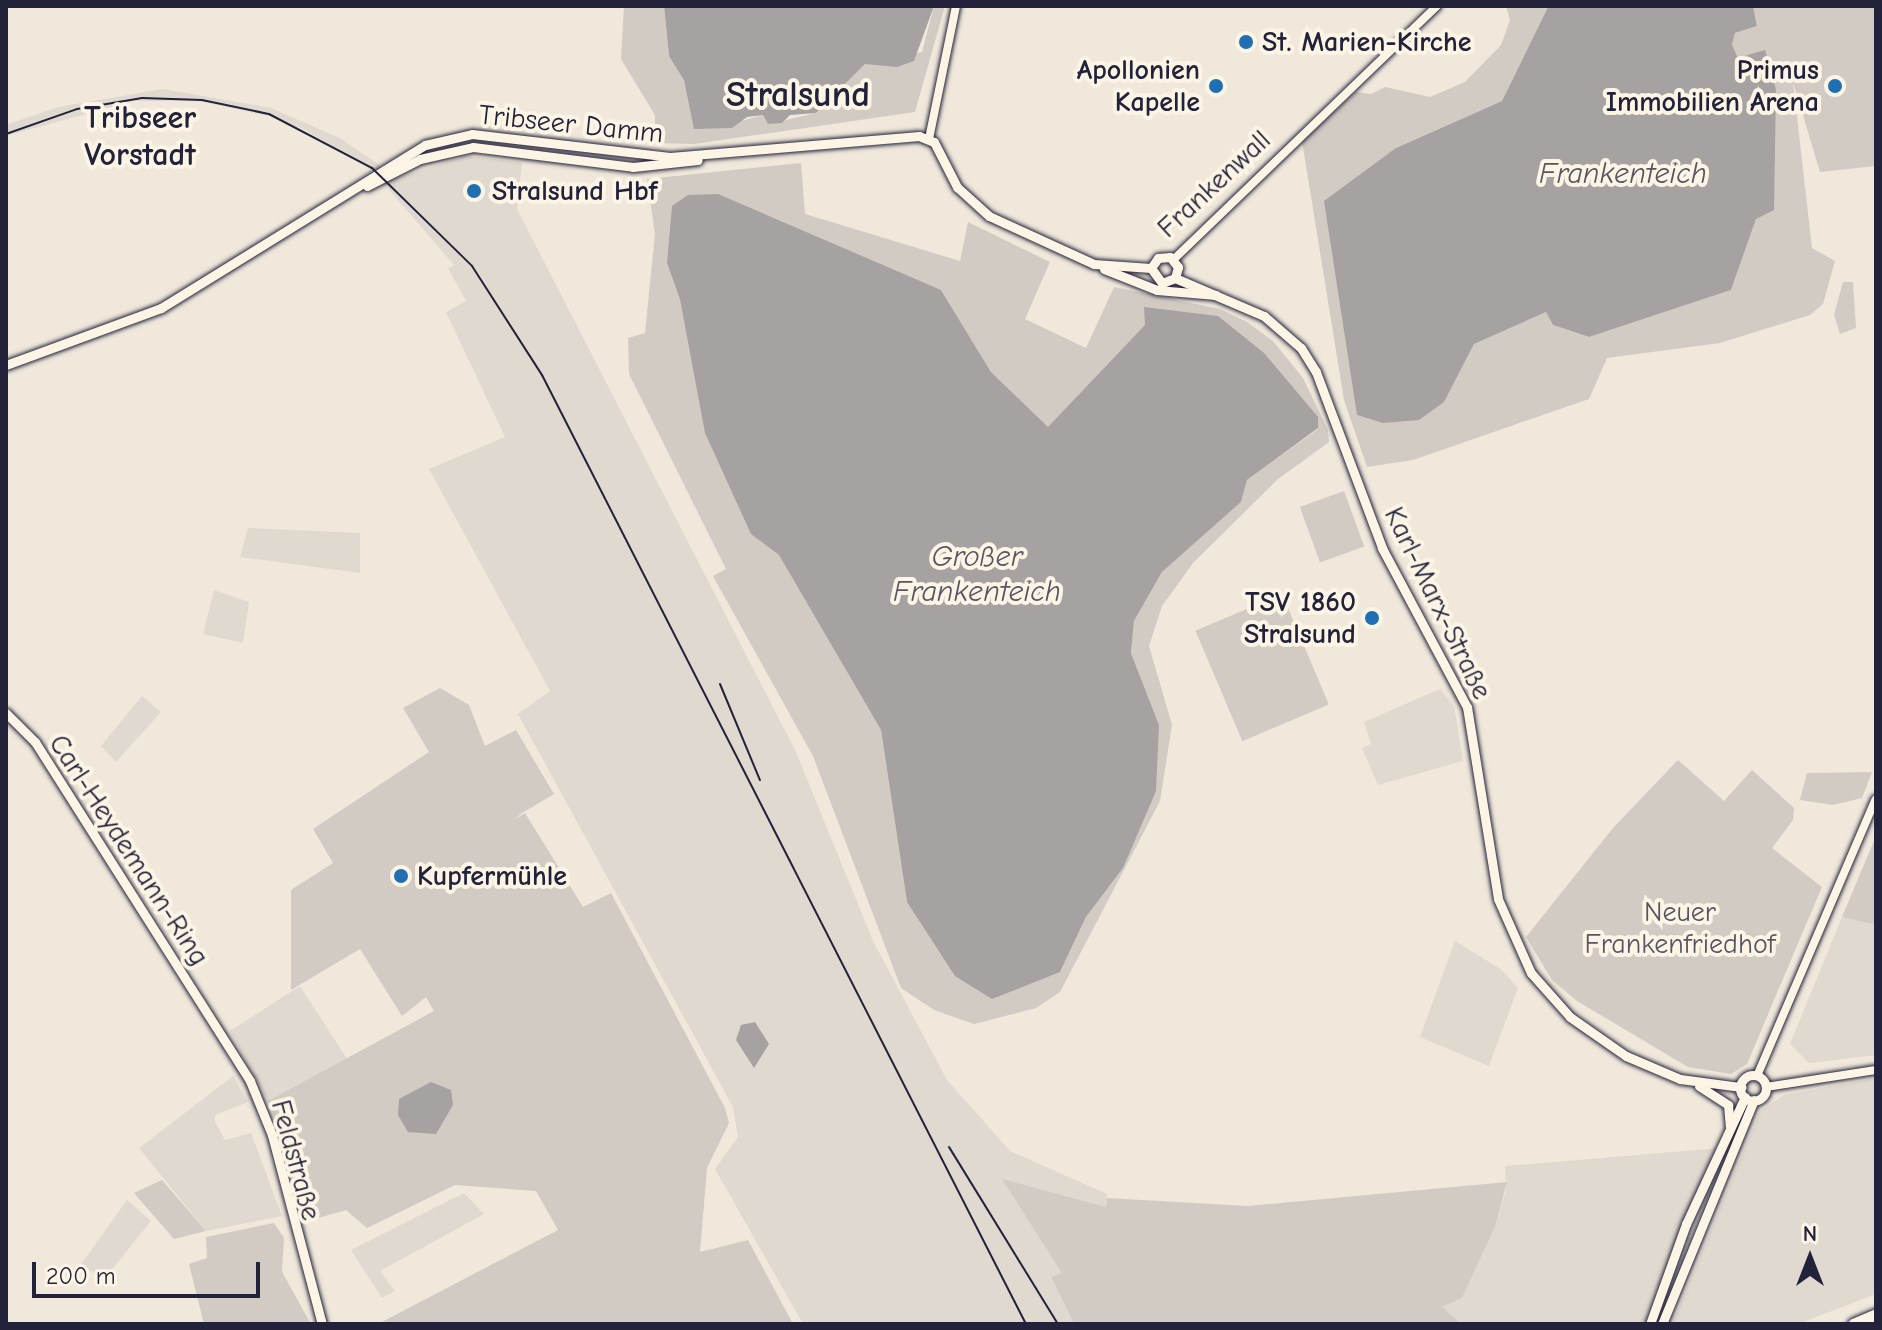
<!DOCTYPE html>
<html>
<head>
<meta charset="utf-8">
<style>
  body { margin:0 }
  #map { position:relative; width:1882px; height:1330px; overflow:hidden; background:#efe8db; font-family:"Comic Neue",sans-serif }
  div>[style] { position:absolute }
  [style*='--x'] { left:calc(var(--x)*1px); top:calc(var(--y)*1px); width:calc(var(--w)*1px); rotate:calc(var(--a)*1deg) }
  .built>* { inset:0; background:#e0d9cf }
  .green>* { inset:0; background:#d1cbc3; transform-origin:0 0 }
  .water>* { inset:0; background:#a6a2a2 }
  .roads { filter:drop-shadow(0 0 2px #22223b) drop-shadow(0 0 2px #22223b) }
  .tertiary>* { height:8px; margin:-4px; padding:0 4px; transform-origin:4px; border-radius:4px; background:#fcf5e5 }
  .secondary>* { height:9px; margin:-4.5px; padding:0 4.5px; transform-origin:4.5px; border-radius:4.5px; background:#fcf5e5 }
  .secondary>.ring { margin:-4.5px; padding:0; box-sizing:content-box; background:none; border:9px solid #fcf5e5; border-radius:50% }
  .trunk>* { height:11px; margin:-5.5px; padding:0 5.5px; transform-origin:5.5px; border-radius:5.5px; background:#fcf5e5 }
  .rail>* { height:2px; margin:-1px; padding:0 1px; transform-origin:1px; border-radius:1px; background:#22223b }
  .dots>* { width:22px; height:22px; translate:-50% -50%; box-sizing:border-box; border:4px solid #fcf5e5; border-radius:50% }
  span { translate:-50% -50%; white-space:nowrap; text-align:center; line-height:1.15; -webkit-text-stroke:8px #fcf5e5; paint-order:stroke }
  .poi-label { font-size:28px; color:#22223b; font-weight:700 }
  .left { translate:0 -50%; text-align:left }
  .right { translate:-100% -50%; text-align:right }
  .street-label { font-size:28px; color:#22223b }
  .park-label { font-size:28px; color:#575564 }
  .water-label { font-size:30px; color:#575564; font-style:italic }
  .quarter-label { font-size:32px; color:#22223b; font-weight:700 }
  .district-label { font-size:36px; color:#22223b; font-weight:700 }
  .frame { position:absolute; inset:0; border:8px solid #22223b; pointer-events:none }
  .north { position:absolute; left:1770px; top:1218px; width:80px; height:80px; -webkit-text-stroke:6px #fcf5e5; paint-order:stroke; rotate:0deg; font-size:22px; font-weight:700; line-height:32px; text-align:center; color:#22223b }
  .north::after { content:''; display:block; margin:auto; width:28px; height:36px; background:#22223b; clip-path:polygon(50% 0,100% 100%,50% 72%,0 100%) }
  .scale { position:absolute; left:32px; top:1262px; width:228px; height:36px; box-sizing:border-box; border:4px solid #22223b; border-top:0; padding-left:10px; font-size:24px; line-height:28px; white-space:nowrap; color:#22223b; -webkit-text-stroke:6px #fcf5e5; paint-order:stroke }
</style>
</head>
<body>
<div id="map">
  <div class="built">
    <i style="clip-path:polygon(163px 89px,271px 108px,340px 138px,398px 178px,465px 156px,522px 162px,517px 209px,796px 752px,873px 941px,947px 1080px,1010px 1151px,1107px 1194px,1106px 1207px,1004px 1180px,1063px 1273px,1051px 1277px,1074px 1324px,803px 1324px,715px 1169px,738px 1137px,733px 1107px,518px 714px,550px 691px,429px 469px,505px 437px,446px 312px,466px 301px,448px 268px,454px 265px,373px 171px,304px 129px,268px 116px,198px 101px,133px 101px,6px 136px,6px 125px,58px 107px)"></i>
    <i style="clip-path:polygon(248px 528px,360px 533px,360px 573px,240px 557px)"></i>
    <i style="clip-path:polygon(214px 590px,249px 602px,243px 643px,203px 634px)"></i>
    <i style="clip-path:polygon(1440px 689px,1454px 706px,1463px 761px,1378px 785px,1362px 748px,1371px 744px,1364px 722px)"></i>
    <i style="clip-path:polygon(142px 696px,161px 712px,116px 762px,101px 746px)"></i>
    <i style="clip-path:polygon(1842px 917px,1876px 925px,1876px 1055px,1809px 1063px,1790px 1044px)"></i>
    <i style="clip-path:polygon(1455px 941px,1502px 970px,1518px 988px,1489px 1066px,1420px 1037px)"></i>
    <i style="clip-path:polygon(300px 986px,349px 1062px,268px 1101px,230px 1031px)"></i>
    <i style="clip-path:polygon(233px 1076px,248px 1102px,215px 1115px,215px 1122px,225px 1140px,251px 1133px,282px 1216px,206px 1231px,139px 1148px)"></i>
    <i style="clip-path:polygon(1876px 1078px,1876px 1294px,1798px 1324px,1672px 1324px,1760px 1111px,1784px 1095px)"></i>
    <i style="clip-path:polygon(1720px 1148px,1650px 1324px,1461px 1324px,1447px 1317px,1442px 1307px,1462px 1298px,1495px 1227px,1506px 1190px,1505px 1166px)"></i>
    <i style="clip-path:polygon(464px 1193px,484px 1214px,380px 1271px,395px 1291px,382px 1298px,351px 1250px)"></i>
    <i style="clip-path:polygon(127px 1200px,151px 1221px,105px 1278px,80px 1266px)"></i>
  </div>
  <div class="green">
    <i style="clip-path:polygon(624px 6px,664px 6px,669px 56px,685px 80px,737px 122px,763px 115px,768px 124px,816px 113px,865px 64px,922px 52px,934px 6px,945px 6px,915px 112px,694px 144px,655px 143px,655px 115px,621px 59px)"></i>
    <i style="clip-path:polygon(1506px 6px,1558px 6px,1548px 7px,1502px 101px,1396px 148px,1444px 401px,1474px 344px,1546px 312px,1553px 325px,1589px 337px,1731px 290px,1756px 219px,1732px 45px,1735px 33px,1757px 26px,1753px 6px,1876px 6px,1876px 166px,1820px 172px,1793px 82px,1812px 248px,1835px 261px,1823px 304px,1810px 315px,1720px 343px,1607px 358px,1589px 399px,1413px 460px,1367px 467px,1344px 400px,1302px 141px,1356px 92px,1371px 94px,1385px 87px,1430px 97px,1465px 82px,1501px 45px,1510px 20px)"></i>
    <i style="clip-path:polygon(evenodd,801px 163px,805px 214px,960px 261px,968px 222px,1050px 262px,1025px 319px,1086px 348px,1114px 287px,1220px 309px,1247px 322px,1273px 341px,1303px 378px,1328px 430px,1329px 442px,1278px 479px,1193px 563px,1162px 606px,1149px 646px,1172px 725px,1160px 801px,1060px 992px,1036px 1008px,974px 1024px,934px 1010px,901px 988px,813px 756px,713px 576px,726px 569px,629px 374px,628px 338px,645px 333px,655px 234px,647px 179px,801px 163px,803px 234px,941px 290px,991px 372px,1049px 428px,1146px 325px,1144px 307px,1318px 429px,1247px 480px,1241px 502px,1162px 572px,1134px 621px,1131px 653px,1159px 725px,1123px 868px,1086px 917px,1060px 972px,907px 902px,881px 730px,779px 554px,667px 263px,803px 234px)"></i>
    <i style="clip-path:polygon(1843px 282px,1853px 282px,1856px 328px,1840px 334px,1834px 315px)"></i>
    <i style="left:1344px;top:491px;width:59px;height:47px;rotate:70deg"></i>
    <i style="left:1282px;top:594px;width:120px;height:94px;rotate:67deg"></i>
    <i style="clip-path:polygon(440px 688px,469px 705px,485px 746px,516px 730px,554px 794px,522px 813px,514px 820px,525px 813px,583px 907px,611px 893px,725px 1108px,729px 1123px,707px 1168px,700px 1252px,748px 1240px,793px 1324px,378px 1324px,558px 1230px,536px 1191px,455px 1185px,367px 1228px,346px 1210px,301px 1223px,288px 1151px,268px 1101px,434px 1011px,426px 997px,402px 1016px,360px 949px,291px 990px,291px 890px,333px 863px,313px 829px,429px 752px,403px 708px)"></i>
    <i style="clip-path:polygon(1678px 760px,1724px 801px,1752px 770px,1794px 808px,1793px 820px,1772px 848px,1822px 887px,1747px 1064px,1731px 1074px,1688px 1067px,1577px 1001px,1552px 980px,1526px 937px,1613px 828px)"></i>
    <i style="clip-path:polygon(1872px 772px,1862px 798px,1833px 805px,1800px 800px,1807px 773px)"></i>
    <i style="clip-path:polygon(1876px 836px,1876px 925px,1842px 917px)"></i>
    <i style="clip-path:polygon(1002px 1179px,1106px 1207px,1107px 1198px,1247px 1206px,1507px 1182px,1495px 1227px,1462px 1298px,1442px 1307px,1461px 1324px,1074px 1324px,1051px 1277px,1062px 1273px)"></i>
    <i style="clip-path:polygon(162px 1180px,206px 1231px,174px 1239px,134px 1193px)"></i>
    <i style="clip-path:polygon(274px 1223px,284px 1238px,282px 1272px,311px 1324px,204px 1324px,189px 1264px,207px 1258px,206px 1237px)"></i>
  </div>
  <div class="water">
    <i style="clip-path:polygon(664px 6px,934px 6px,914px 61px,897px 67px,865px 64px,816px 113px,790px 115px,782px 123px,768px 124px,763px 115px,747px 117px,732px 128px,694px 129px,684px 80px,669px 56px)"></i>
    <i style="clip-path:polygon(1753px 6px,1757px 26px,1735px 33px,1732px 45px,1738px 58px,1765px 50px,1776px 90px,1774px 210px,1756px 219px,1731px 290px,1589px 337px,1553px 325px,1546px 312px,1474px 344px,1444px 402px,1419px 420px,1383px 423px,1357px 415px,1324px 201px,1396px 148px,1502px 101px,1548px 7px)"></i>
    <i style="clip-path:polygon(718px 194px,941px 290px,991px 372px,1048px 427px,1145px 325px,1144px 307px,1218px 316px,1264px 353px,1318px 417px,1318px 428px,1247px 480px,1241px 502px,1162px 572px,1134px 621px,1131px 653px,1159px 725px,1156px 791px,1123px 868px,1086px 917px,1060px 972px,992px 999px,955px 976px,907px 902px,881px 730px,779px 555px,751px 534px,705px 433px,680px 299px,667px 263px,672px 206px,688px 195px)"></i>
    <i style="clip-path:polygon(755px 1022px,769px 1044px,754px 1068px,736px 1040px,741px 1025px)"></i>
    <i style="clip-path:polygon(431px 1082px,451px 1090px,453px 1105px,436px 1134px,408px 1132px,398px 1115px,399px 1099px)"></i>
  </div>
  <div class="roads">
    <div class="tertiary">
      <i style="--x:929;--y:139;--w:136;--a:-78.5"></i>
      <i style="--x:1174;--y:259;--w:365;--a:-43.9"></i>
      <i style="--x:1757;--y:1076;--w:301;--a:-66.8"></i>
      <i style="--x:1766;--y:1087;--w:111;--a:-8.8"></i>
    </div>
    <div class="secondary">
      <i style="--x:367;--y:186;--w:59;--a:-27"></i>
      <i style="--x:420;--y:159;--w:54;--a:-12.8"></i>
      <i style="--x:473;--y:147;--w:161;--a:7.1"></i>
      <i style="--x:633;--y:167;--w:65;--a:-6.1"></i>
      <i style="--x:1151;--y:268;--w:19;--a:54"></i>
      <i style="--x:1162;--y:283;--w:14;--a:-21"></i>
      <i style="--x:1175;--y:278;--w:97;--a:23.1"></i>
      <i style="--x:1264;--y:316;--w:49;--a:40.9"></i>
      <i style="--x:1301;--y:348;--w:28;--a:58"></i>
      <i style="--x:1316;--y:372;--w:188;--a:69.4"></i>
      <i style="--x:1382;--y:548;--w:180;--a:61.9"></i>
      <i style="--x:1467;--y:707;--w:194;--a:80.8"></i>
      <i style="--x:1498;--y:899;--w:81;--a:66"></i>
      <i style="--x:1531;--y:973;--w:59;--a:48.4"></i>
      <i style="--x:1570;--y:1017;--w:68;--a:34.9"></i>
      <i style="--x:1626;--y:1056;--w:59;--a:23.1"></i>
      <i style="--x:1680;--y:1079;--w:62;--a:7.5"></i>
      <i style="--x:1151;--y:268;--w:12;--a:-55"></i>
      <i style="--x:1158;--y:258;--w:12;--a:-5"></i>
      <i style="--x:1170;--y:257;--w:13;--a:51"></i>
      <i style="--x:1178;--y:267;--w:11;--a:105"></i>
      <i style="--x:1104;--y:269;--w:57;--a:21.6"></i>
      <i style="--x:1157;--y:290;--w:59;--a:4.8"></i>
      <i style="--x:6;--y:365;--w:165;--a:-20.2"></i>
      <i style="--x:161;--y:308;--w:310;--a:-31.7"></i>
      <i style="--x:425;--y:145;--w:48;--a:-13.2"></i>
      <i style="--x:472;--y:134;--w:199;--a:6.6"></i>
      <i style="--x:670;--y:157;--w:250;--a:-4.8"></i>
      <i style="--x:919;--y:136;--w:16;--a:22"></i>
      <i style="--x:934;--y:142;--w:51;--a:62.9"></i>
      <i style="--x:957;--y:187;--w:43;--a:42.2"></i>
      <i style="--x:989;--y:216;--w:115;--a:24.6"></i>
      <i style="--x:1094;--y:264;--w:57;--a:4"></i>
      <i style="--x:6;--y:713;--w:41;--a:45"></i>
      <i style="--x:35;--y:742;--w:401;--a:57.6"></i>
      <i style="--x:250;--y:1081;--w:58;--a:67.8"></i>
      <i style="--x:272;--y:1135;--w:196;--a:75.2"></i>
      <i class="ring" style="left:1740px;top:1075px;width:17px;height:17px"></i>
      <i style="--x:1699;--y:1086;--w:35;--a:33"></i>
      <i style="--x:1728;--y:1105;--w:21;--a:85"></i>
      <i style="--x:1650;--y:1324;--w:106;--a:-70.2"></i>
      <i style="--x:1686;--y:1224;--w:140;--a:-65.1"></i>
      <i style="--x:1662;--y:1324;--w:242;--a:-67.7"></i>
    </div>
    <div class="trunk">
      <i style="--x:1853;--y:1324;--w:25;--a:-23"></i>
    </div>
  </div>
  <div class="rail">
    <i style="--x:6;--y:134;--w:75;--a:-19.4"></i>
    <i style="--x:77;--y:109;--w:66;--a:-9.6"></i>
    <i style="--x:142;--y:98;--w:60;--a:1.9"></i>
    <i style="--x:202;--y:100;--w:68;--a:11.8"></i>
    <i style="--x:269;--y:114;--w:116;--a:27.7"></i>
    <i style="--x:372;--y:168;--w:140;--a:44.4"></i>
    <i style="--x:472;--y:266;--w:130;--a:57.3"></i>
    <i style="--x:542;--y:375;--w:1065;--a:62.98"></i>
    <i style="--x:720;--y:684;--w:104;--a:67.4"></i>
    <i style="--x:949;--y:1147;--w:208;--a:58.4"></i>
  </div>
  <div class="dots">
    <i style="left:1246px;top:42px;background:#1f6fb2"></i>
    <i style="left:1216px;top:86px;background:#1f6fb2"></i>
    <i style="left:1835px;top:86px;background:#1f6fb2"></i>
    <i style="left:474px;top:191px;background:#1f6fb2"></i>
    <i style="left:1372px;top:618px;background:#1f6fb2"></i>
    <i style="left:401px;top:876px;background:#1f6fb2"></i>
  </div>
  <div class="poi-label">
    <span class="left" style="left:1262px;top:42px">St. Marien-Kirche</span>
    <span class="right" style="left:1200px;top:86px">Apollonien<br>Kapelle</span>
    <span class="right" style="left:1819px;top:86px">Primus<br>Immobilien Arena</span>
    <span class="left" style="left:492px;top:191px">Stralsund Hbf</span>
    <span class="right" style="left:1356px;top:618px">TSV 1860<br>Stralsund</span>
    <span class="left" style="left:417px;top:876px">Kupfermühle</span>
  </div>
  <div class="street-label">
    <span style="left:571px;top:124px;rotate:6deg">Tribseer Damm</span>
    <span style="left:1214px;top:184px;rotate:-43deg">Frankenwall</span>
    <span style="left:1438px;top:603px;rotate:64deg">Karl-Marx-Straße</span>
    <span style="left:129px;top:850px;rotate:57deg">Carl-Heydemann-Ring</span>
    <span style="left:296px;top:1160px;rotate:75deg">Feldstraße</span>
  </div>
  <div class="park-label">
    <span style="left:1680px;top:928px">Neuer<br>Frankenfriedhof</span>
  </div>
  <div class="water-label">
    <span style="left:1623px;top:174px">Frankenteich</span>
    <span style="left:977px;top:574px">Großer<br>Frankenteich</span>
  </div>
  <div class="quarter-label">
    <span style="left:140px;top:137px">Tribseer<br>Vorstadt</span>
  </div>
  <div class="district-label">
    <span style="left:798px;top:95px">Stralsund</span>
  </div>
  <div class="frame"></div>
  <div class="north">N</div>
  <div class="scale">200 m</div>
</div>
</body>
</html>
